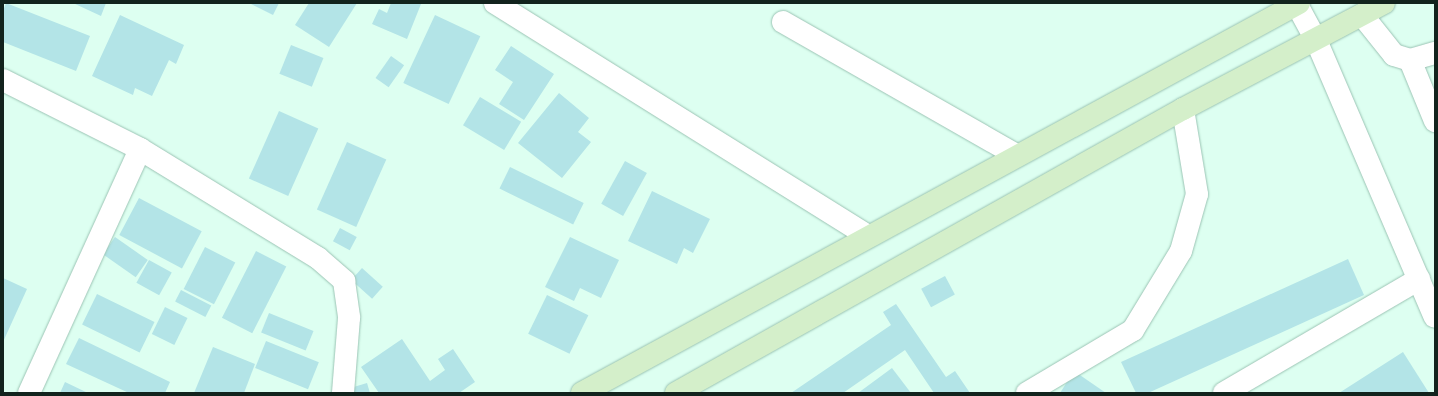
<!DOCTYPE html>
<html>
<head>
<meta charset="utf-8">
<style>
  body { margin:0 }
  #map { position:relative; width:1438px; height:396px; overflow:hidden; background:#ddfff1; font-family:"PT Serif",serif }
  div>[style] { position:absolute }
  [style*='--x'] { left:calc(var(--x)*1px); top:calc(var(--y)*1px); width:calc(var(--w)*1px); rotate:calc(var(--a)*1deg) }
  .building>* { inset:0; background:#b3e4e7; transform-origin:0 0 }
  .roads { filter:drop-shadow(0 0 1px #9bc4b4) drop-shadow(0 0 1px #9bc4b4) }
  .minor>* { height:22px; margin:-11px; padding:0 11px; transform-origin:11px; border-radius:11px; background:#fff }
  .major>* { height:22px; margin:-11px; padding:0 11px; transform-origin:11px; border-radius:11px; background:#d4efca }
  span { translate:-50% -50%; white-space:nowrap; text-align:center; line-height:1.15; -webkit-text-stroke:3.5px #fff; paint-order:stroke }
  .frame { position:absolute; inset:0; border:4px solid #12231d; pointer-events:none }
</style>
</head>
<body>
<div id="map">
  <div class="building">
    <i style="clip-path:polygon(6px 3px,90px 36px,76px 71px,3px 42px,3px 11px)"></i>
    <i style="clip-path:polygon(73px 3px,106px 3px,101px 16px)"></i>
    <i style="clip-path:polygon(249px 3px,279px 3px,273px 15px)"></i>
    <i style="clip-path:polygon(309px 3px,357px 3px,329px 47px,295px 25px)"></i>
    <i style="clip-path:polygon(391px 3px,421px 4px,407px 39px,372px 24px,379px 9px,387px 13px)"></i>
    <i style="clip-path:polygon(120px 15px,184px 45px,176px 64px,169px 60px,152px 96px,135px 88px,133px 95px,92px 76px)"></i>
    <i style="left:435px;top:15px;width:50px;height:75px;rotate:25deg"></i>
    <i style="left:291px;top:45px;width:35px;height:31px;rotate:22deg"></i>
    <i style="clip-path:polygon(511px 46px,554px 74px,524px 120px,499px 104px,513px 82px,495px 70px)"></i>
    <i style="left:391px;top:56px;width:16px;height:27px;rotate:35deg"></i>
    <i style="clip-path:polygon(559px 93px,589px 118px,578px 132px,591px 142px,562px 178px,518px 143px)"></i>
    <i style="left:480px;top:97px;width:48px;height:33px;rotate:31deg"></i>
    <i style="left:279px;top:111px;width:43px;height:74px;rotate:24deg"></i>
    <i style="left:347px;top:142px;width:43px;height:74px;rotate:24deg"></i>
    <i style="left:625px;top:161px;width:25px;height:49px;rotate:29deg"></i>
    <i style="left:510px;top:167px;width:82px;height:24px;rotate:26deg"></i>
    <i style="clip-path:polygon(652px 191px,710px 219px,693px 253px,684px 248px,677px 264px,628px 241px)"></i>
    <i style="left:139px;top:198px;width:71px;height:42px;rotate:28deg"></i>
    <i style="left:340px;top:228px;width:19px;height:15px;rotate:28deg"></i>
    <i style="left:115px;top:237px;width:40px;height:21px;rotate:35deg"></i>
    <i style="clip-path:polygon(570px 237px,619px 260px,601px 298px,580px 288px,574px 301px,545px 287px)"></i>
    <i style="left:205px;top:247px;width:34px;height:47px;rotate:27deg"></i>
    <i style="left:256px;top:251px;width:34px;height:75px;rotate:27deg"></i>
    <i style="clip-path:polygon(1348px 259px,1364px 295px,1148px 393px,1136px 393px,1121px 362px)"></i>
    <i style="left:149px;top:260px;width:26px;height:26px;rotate:29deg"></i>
    <i style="left:362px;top:268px;width:28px;height:16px;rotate:42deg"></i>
    <i style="left:945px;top:276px;width:21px;height:27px;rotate:62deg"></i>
    <i style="clip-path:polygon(3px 278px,27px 289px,3px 342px)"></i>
    <i style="left:181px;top:290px;width:34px;height:13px;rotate:27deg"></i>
    <i style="left:97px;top:294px;width:64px;height:34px;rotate:26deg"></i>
    <i style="left:547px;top:295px;width:46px;height:43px;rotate:26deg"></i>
    <i style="clip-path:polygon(896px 304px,946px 377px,955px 371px,970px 393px,934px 393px,905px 350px,843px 393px,791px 393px,891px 325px,883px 312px)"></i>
    <i style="left:165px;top:307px;width:25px;height:30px;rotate:26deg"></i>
    <i style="left:269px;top:313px;width:48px;height:21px;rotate:22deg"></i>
    <i style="clip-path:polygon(79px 338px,170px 382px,165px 393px,129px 393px,66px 364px)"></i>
    <i style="clip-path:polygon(402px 339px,430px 381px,445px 370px,438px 359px,453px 349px,475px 382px,459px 393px,379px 393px,361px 367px)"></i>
    <i style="left:266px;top:341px;width:57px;height:29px;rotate:22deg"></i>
    <i style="clip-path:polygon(213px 347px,255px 364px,244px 393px,194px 393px)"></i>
    <i style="clip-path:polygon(1403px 352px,1429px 393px,1339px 393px)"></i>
    <i style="clip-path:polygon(892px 368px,911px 393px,858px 393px)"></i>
    <i style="clip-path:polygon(1074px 371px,1106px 393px,1060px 393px)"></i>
    <i style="clip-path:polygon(65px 382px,88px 393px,60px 393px)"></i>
    <i style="clip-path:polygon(367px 383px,370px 393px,348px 393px,347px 389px)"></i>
  </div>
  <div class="roads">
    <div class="minor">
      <i style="--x:495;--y:3;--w:440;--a:32"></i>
      <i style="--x:1296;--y:3;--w:42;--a:61.6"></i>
      <i style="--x:1316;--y:40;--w:301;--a:66.8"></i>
      <i style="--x:1362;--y:15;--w:51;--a:51.3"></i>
      <i style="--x:1394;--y:55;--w:17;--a:17"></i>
      <i style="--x:1410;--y:60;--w:26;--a:-16"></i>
      <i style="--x:783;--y:22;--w:268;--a:29.7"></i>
      <i style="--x:1410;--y:60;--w:66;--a:67.7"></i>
      <i style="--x:3;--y:80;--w:153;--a:26.7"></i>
      <i style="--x:140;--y:149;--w:209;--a:31.5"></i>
      <i style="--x:318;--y:258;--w:35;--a:41"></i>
      <i style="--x:344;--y:281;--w:37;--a:82"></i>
      <i style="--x:349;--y:318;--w:75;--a:94.6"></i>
      <i style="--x:29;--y:393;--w:268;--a:-65.5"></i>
      <i style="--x:1027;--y:393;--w:123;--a:-30.7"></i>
      <i style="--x:1133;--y:330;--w:92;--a:-58.7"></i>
      <i style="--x:1181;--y:251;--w:59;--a:-74.3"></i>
      <i style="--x:1197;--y:194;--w:86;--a:-99.4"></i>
      <i style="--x:1224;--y:393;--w:226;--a:-30.3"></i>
    </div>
    <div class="major">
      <i style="--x:582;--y:393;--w:816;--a:-28.54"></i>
      <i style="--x:676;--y:393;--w:581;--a:-29.26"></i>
      <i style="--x:1183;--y:109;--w:227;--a:-27.8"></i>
    </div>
  </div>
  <div class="frame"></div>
</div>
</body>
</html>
